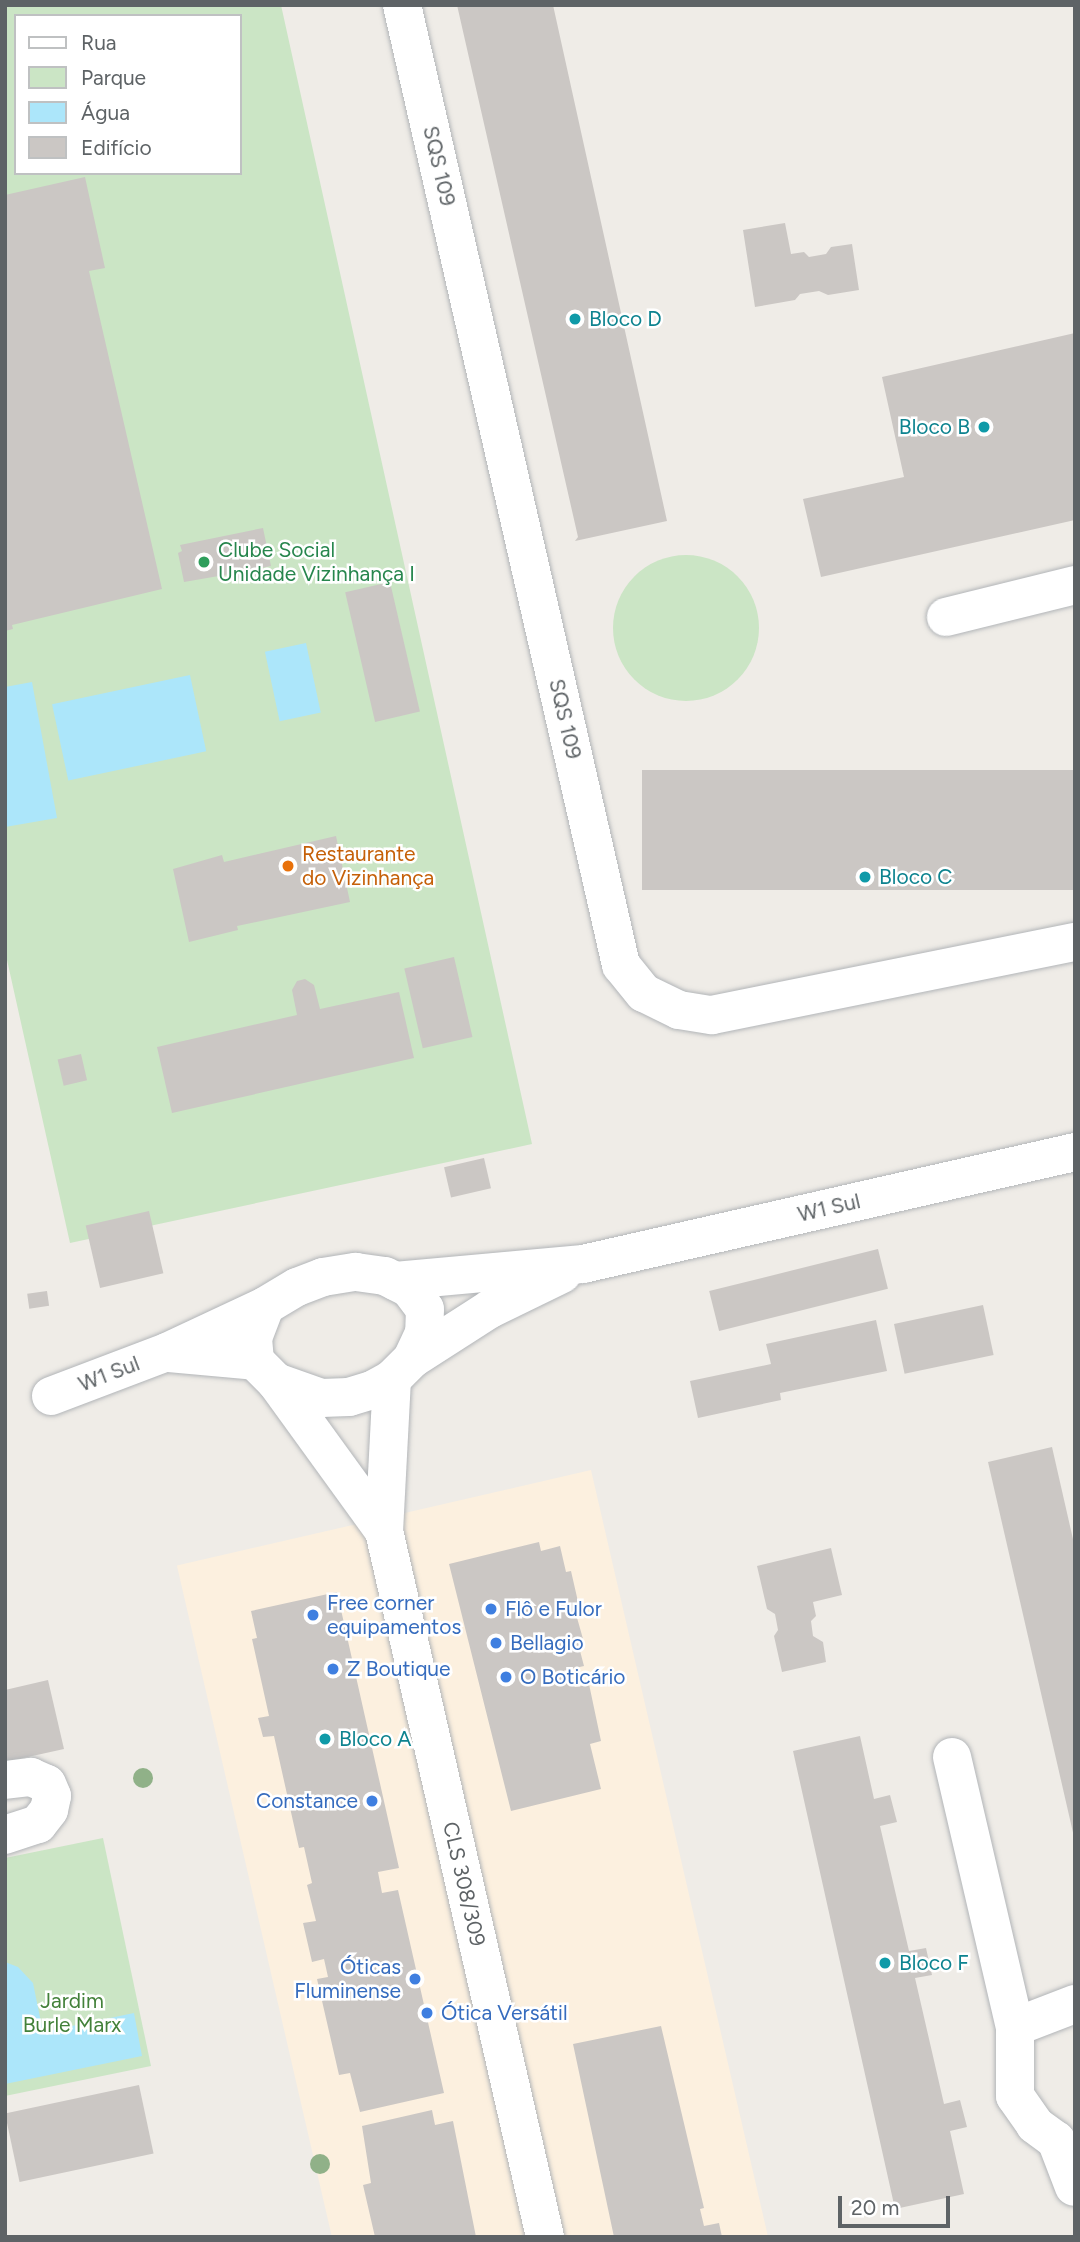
<!DOCTYPE html>
<html>
<head>
<meta charset="utf-8">
<style>
  body { margin:0 }
  #map { position:relative; width:1080px; height:2242px; overflow:hidden; background:#efece7; font-family:Figtree,sans-serif }
  div>[style] { position:absolute }
  [style*='--x'] { left:calc(var(--x)*1px); top:calc(var(--y)*1px); width:calc(var(--w)*1px); rotate:calc(var(--a)*1deg) }
  .commercial>* { inset:0; background:#fcf0df; transform-origin:0 0 }
  .green>* { inset:0; background:#cbe5c5 }
  .round { border-radius:50% }
  .water>* { inset:0; background:#ace6fa; transform-origin:0 0 }
  .building>* { inset:0; background:#cbc7c4; transform-origin:0 0 }
  .roads { filter:drop-shadow(0 0 2px #b2b5b8) drop-shadow(0 0 2px #b2b5b8) }
  .minor>* { height:38px; margin:-19px; padding:0 19px; transform-origin:19px; border-radius:19px; background:#fff }
  .tertiary>* { height:38px; margin:-19px; padding:0 19px; transform-origin:19px; border-radius:19px; background:#fff }
  .trees>* { width:20px; height:20px; margin:-10px; border-radius:50%; background:#90b188 }
  .dots>* { width:19px; height:19px; translate:-50% -50%; box-sizing:border-box; border:4px solid #fff; border-radius:50% }
  span { translate:-50% -50%; white-space:nowrap; text-align:center; line-height:1.15; -webkit-text-stroke:5px #fff; paint-order:stroke }
  .street-label { font-size:21px; color:#5e6366 }
  .culture-label { font-size:21px; color:#0d838f }
  .left { translate:0 -50%; text-align:left }
  .right { translate:-100% -50%; text-align:right }
  .leisure-label { font-size:21px; color:#27864d }
  .food-label { font-size:21px; color:#c56008 }
  .shop-label { font-size:21px; color:#366cbe }
  .park-label { font-size:21px; color:#43813a }
  .frame { position:absolute; inset:0; border:7px solid #5e6366; pointer-events:none }
  .legend { position:absolute; left:14px; top:14px; width:228px; height:161px; box-sizing:border-box; background:#fff; border:2px solid #bfc1c2; margin:0; padding:9px 12px; list-style:none; font-size:21px; color:#5e6366 }
  .legend li { display:flex; align-items:center; gap:14px; height:35px }
  .legend b { width:35px; border:2px solid #bfc1c2 }
  .scale { position:absolute; left:838px; top:2196px; width:112px; height:32px; box-sizing:border-box; border:4px solid #5e6366; border-top:0; padding-left:9px; font-size:21px; line-height:24px; white-space:nowrap; color:#5e6366; -webkit-text-stroke:5px #fff; paint-order:stroke }
</style>
</head>
<body>
<div id="map">
  <div class="commercial">
    <i style="left:591px;top:1470px;width:787px;height:425px;rotate:77deg"></i>
  </div>
  <div class="green">
    <i style="clip-path:polygon(evenodd,5px 5px,281px 5px,532px 1144px,70px 1243px,5px 951px,5px 5px,16px 16px,240px 16px,240px 173px,16px 173px,16px 16px)"></i>
    <i class="round" style="left:613px;top:555px;width:146px;height:146px"></i>
    <i style="clip-path:polygon(103px 1838px,151px 2066px,5px 2096px,5px 1858px)"></i>
  </div>
  <div class="water">
    <i style="left:306px;top:643px;width:71px;height:42px;rotate:78deg"></i>
    <i style="left:190px;top:675px;width:78px;height:141px;rotate:78deg"></i>
    <i style="clip-path:polygon(32px 682px,57px 818px,5px 827px,5px 687px)"></i>
    <i style="clip-path:polygon(5px 1962px,18px 1967px,33px 1983px,43px 2032px,134px 2013px,142px 2056px,5px 2084px)"></i>
  </div>
  <div class="building">
    <i style="clip-path:polygon(457px 5px,553px 5px,667px 521px,575px 541px,578px 537px)"></i>
    <i style="clip-path:polygon(85px 177px,105px 268px,89px 271px,162px 589px,12px 625px,13px 629px,5px 631px,5px 195px)"></i>
    <i style="clip-path:polygon(785px 223px,791px 254px,804px 252px,809px 257px,826px 254px,831px 247px,852px 244px,859px 290px,828px 295px,819px 291px,800px 294px,795px 300px,755px 307px,743px 230px)"></i>
    <i style="clip-path:polygon(1075px 333px,1075px 520px,821px 577px,803px 499px,904px 477px,882px 377px)"></i>
    <i style="clip-path:polygon(263px 528px,271px 566px,261px 568px,262px 574px,237px 579px,236px 573px,184px 582px,178px 553px,182px 551px,180px 545px)"></i>
    <i style="left:390px;top:582px;width:133px;height:46px;rotate:77deg"></i>
    <i style="left:1075px;top:770px;width:120px;height:433px;rotate:90deg"></i>
    <i style="clip-path:polygon(336px 836px,350px 902px,237px 926px,238px 930px,189px 942px,173px 869px,222px 855px,224px 862px)"></i>
    <i style="left:454px;top:957px;width:82px;height:51px;rotate:77deg"></i>
    <i style="clip-path:polygon(305px 979px,314px 985px,320px 1009px,399px 992px,414px 1058px,172px 1113px,157px 1047px,297px 1015px,292px 990px,297px 981px)"></i>
    <i style="left:81px;top:1054px;width:27px;height:24px;rotate:77deg"></i>
    <i style="left:484px;top:1158px;width:31px;height:41px;rotate:77deg"></i>
    <i style="left:149px;top:1211px;width:64px;height:65px;rotate:77deg"></i>
    <i style="left:878px;top:1249px;width:41px;height:174px;rotate:76deg"></i>
    <i style="left:47px;top:1291px;width:15px;height:20px;rotate:82deg"></i>
    <i style="left:983px;top:1305px;width:51px;height:91px;rotate:78deg"></i>
    <i style="clip-path:polygon(876px 1320px,887px 1371px,780px 1393px,781px 1400px,698px 1418px,690px 1381px,771px 1364px,766px 1344px)"></i>
    <i style="clip-path:polygon(1052px 1447px,1075px 1548px,1074px 1837px,988px 1462px)"></i>
    <i style="clip-path:polygon(539px 1542px,541px 1551px,560px 1546px,566px 1572px,571px 1571px,579px 1606px,574px 1607px,585px 1646px,579px 1647px,584px 1666px,571px 1669px,575px 1687px,589px 1684px,601px 1741px,590px 1744px,601px 1789px,511px 1811px,449px 1564px)"></i>
    <i style="clip-path:polygon(831px 1548px,842px 1595px,813px 1602px,816px 1616px,811px 1621px,813px 1636px,823px 1642px,826px 1662px,782px 1672px,774px 1636px,778px 1630px,775px 1614px,767px 1609px,757px 1566px)"></i>
    <i style="clip-path:polygon(337px 1592px,399px 1868px,378px 1872px,382px 1893px,398px 1890px,444px 2093px,360px 2112px,350px 2073px,339px 2075px,317px 1979px,328px 1977px,324px 1959px,312px 1962px,303px 1923px,316px 1921px,307px 1885px,312px 1883px,304px 1847px,299px 1848px,274px 1736px,263px 1737px,258px 1718px,269px 1716px,252px 1639px,257px 1638px,251px 1611px)"></i>
    <i style="clip-path:polygon(48px 1680px,64px 1749px,5px 1762px,5px 1690px)"></i>
    <i style="clip-path:polygon(860px 1736px,874px 1799px,890px 1795px,897px 1822px,880px 1826px,909px 1951px,926px 1948px,932px 1975px,915px 1978px,944px 2104px,960px 2100px,967px 2127px,950px 2131px,964px 2194px,895px 2209px,793px 1751px)"></i>
    <i style="clip-path:polygon(661px 2026px,704px 2208px,700px 2209px,704px 2226px,719px 2223px,722px 2237px,614px 2237px,573px 2044px)"></i>
    <i style="left:139px;top:2085px;width:70px;height:137px;rotate:78deg"></i>
    <i style="clip-path:polygon(432px 2110px,435px 2125px,453px 2121px,476px 2237px,375px 2237px,363px 2185px,371px 2183px,362px 2126px)"></i>
  </div>
  <div class="roads">
    <div class="minor">
      <i style="--x:402;--y:5;--w:985;--a:77.15"></i>
      <i style="--x:621;--y:965;--w:36;--a:51"></i>
      <i style="--x:644;--y:993;--w:39;--a:26"></i>
      <i style="--x:679;--y:1010;--w:33;--a:9"></i>
      <i style="--x:712;--y:1015;--w:370;--a:-11.4"></i>
      <i style="--x:946;--y:617;--w:133;--a:-13.9"></i>
      <i style="--x:169;--y:1353;--w:86;--a:5.3"></i>
      <i style="--x:51;--y:1396;--w:124;--a:-20.8"></i>
      <i style="--x:167;--y:1352;--w:108;--a:-25.1"></i>
      <i style="--x:952;--y:1757;--w:277;--a:76.9"></i>
      <i style="--x:1015;--y:2027;--w:69;--a:90"></i>
      <i style="--x:1015;--y:2096;--w:35;--a:55"></i>
      <i style="--x:1035;--y:2125;--w:26;--a:36"></i>
      <i style="--x:1056;--y:2140;--w:50;--a:69"></i>
      <i style="--x:5;--y:1780;--w:26;--a:-7"></i>
      <i style="--x:31;--y:1777;--w:17;--a:24"></i>
      <i style="--x:47;--y:1784;--w:13;--a:67"></i>
      <i style="--x:52;--y:1796;--w:14;--a:102"></i>
      <i style="--x:49;--y:1810;--w:18;--a:128"></i>
      <i style="--x:38;--y:1824;--w:35;--a:162"></i>
      <i style="--x:1015;--y:2027;--w:64;--a:-21"></i>
    </div>
    <div class="tertiary">
      <i style="--x:356;--y:1272;--w:29;--a:8"></i>
      <i style="--x:385;--y:1276;--w:27;--a:27"></i>
      <i style="--x:409;--y:1288;--w:26;--a:53"></i>
      <i style="--x:425;--y:1309;--w:24;--a:92"></i>
      <i style="--x:424;--y:1333;--w:29;--a:115"></i>
      <i style="--x:412;--y:1359;--w:28;--a:135"></i>
      <i style="--x:392;--y:1379;--w:23;--a:151"></i>
      <i style="--x:372;--y:1390;--w:24;--a:163"></i>
      <i style="--x:349;--y:1397;--w:28;--a:178"></i>
      <i style="--x:321;--y:1398;--w:48;--a:-160.4"></i>
      <i style="--x:276;--y:1382;--w:30;--a:-135"></i>
      <i style="--x:255;--y:1361;--w:23;--a:-95"></i>
      <i style="--x:253;--y:1338;--w:34;--a:-69"></i>
      <i style="--x:265;--y:1306;--w:37;--a:-31"></i>
      <i style="--x:297;--y:1287;--w:28;--a:-21"></i>
      <i style="--x:323;--y:1277;--w:33;--a:-9"></i>
      <i style="--x:395;--y:1281;--w:189;--a:-5.2"></i>
      <i style="--x:583;--y:1264;--w:505;--a:-12.82"></i>
      <i style="--x:412;--y:1359;--w:93;--a:-32.7"></i>
      <i style="--x:490;--y:1309;--w:80;--a:-25.9"></i>
      <i style="--x:392;--y:1379;--w:152;--a:93"></i>
      <i style="--x:384;--y:1531;--w:724;--a:77.15"></i>
      <i style="--x:276;--y:1382;--w:184;--a:54.1"></i>
    </div>
  </div>
  <div class="trees">
    <i style="left:143px;top:1778px"></i>
    <i style="left:320px;top:2164px"></i>
  </div>
  <div class="dots">
    <i style="left:575px;top:319px;background:#0f9aa8"></i>
    <i style="left:984px;top:427px;background:#0f9aa8"></i>
    <i style="left:204px;top:562px;background:#2e9e5b"></i>
    <i style="left:288px;top:866px;background:#e8710a"></i>
    <i style="left:865px;top:877px;background:#0f9aa8"></i>
    <i style="left:491px;top:1609px;background:#3f7fe0"></i>
    <i style="left:313px;top:1615px;background:#3f7fe0"></i>
    <i style="left:496px;top:1643px;background:#3f7fe0"></i>
    <i style="left:333px;top:1669px;background:#3f7fe0"></i>
    <i style="left:506px;top:1677px;background:#3f7fe0"></i>
    <i style="left:325px;top:1739px;background:#0f9aa8"></i>
    <i style="left:372px;top:1801px;background:#3f7fe0"></i>
    <i style="left:885px;top:1963px;background:#0f9aa8"></i>
    <i style="left:415px;top:1979px;background:#3f7fe0"></i>
    <i style="left:427px;top:2013px;background:#3f7fe0"></i>
  </div>
  <div class="street-label">
    <span style="left:439px;top:166px;rotate:77deg">SQS 109</span>
    <span style="left:565px;top:719px;rotate:77deg">SQS 109</span>
    <span style="left:829px;top:1208px;rotate:-13deg">W1 Sul</span>
    <span style="left:109px;top:1374px;rotate:-21deg">W1 Sul</span>
    <span style="left:464px;top:1884px;rotate:77deg">CLS 308/309</span>
  </div>
  <div class="culture-label">
    <span class="left" style="left:589px;top:319px">Bloco D</span>
    <span class="right" style="left:970px;top:427px">Bloco B</span>
    <span class="left" style="left:879px;top:877px">Bloco C</span>
    <span class="left" style="left:339px;top:1739px">Bloco A</span>
    <span class="left" style="left:899px;top:1963px">Bloco F</span>
  </div>
  <div class="leisure-label">
    <span class="left" style="left:218px;top:562px">Clube Social<br>Unidade Vizinhança I</span>
  </div>
  <div class="food-label">
    <span class="left" style="left:302px;top:866px">Restaurante<br>do Vizinhança</span>
  </div>
  <div class="shop-label">
    <span class="left" style="left:327px;top:1615px">Free corner<br>equipamentos</span>
    <span class="left" style="left:505px;top:1609px">Flô e Fulor</span>
    <span class="left" style="left:510px;top:1643px">Bellagio</span>
    <span class="left" style="left:347px;top:1669px">Z Boutique</span>
    <span class="left" style="left:520px;top:1677px">O Boticário</span>
    <span class="right" style="left:358px;top:1801px">Constance</span>
    <span class="right" style="left:401px;top:1979px">Óticas<br>Fluminense</span>
    <span class="left" style="left:441px;top:2013px">Ótica Versátil</span>
  </div>
  <div class="park-label">
    <span style="left:72px;top:2013px">Jardim<br>Burle Marx</span>
  </div>
  <div class="frame"></div>
  <ul class="legend">
  <li><b style="height:9px;background:#fff"></b>Rua</li>
  <li><b style="height:19px;background:#cbe5c5"></b>Parque</li>
  <li><b style="height:19px;background:#ace6fa"></b>Água</li>
  <li><b style="height:19px;background:#cbc7c4"></b>Edifício</li>
  </ul>
  <div class="scale">20 m</div>
</div>
</body>
</html>
